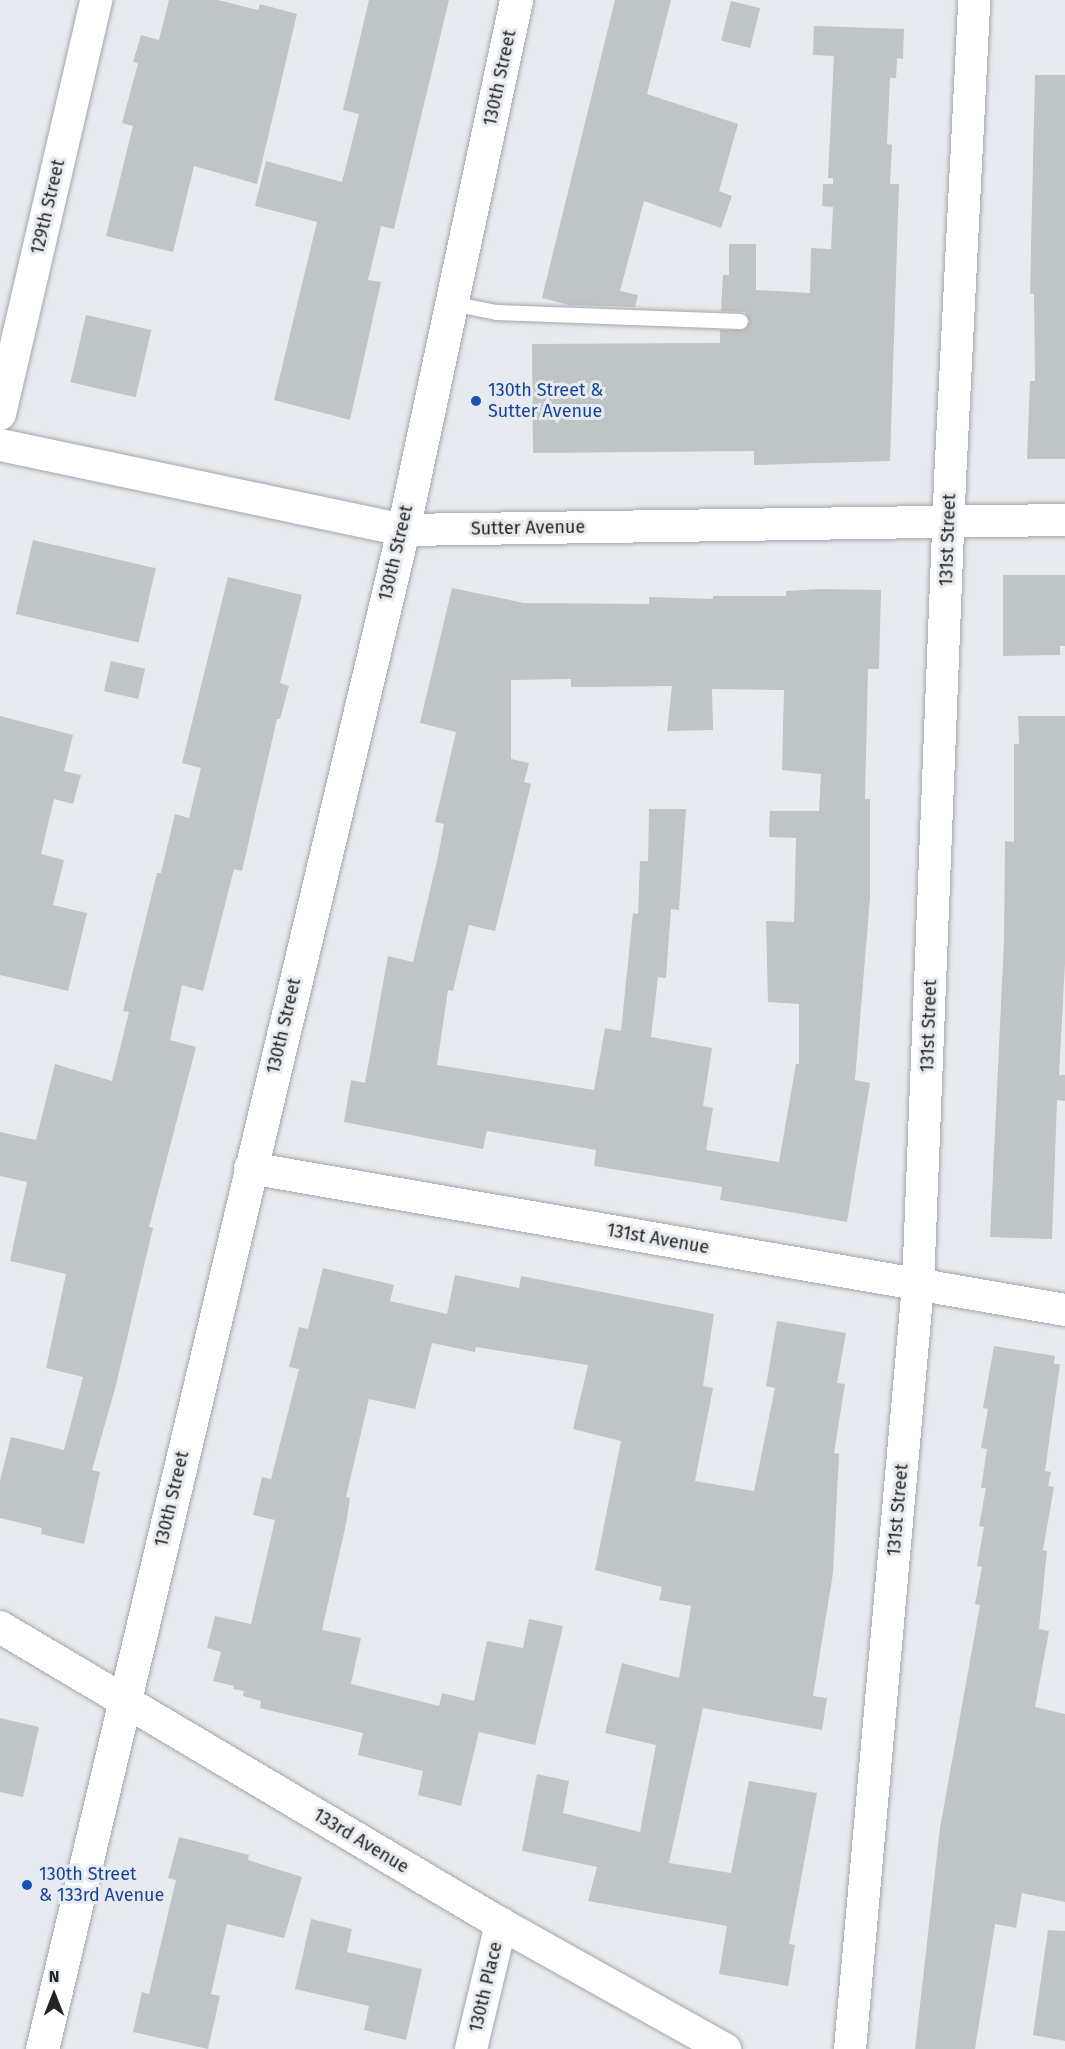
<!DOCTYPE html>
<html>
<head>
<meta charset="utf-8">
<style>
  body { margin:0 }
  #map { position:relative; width:1065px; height:2049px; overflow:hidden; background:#e7ebef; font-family:"Fira Sans",sans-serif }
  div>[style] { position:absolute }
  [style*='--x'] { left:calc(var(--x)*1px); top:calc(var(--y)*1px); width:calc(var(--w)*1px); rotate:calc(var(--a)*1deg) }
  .building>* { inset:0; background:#bfc4c7; transform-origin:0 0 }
  .roads { filter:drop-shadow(0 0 2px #a3a7ab) drop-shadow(0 0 2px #a3a7ab) }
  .lane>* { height:15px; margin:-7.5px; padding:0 7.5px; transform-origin:7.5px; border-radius:7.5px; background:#fff }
  .street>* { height:32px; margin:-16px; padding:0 16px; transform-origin:16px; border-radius:16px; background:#fff }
  .secondary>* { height:33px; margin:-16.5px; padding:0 16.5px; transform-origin:16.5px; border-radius:16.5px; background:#fff }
  .dots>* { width:16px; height:16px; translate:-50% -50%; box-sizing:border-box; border:3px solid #e7ebef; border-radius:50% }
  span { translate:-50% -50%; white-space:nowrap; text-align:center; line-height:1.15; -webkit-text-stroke:6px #e7ebef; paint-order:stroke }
  .street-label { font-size:18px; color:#222425 }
  .transit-label { font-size:18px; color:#164399 }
  .left { translate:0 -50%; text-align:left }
  .north { position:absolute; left:24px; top:1965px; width:60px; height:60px; -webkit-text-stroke:4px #e7ebef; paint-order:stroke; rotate:0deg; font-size:16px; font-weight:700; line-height:24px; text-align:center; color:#222425 }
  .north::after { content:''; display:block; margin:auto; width:21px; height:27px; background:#222425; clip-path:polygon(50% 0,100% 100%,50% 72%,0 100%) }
</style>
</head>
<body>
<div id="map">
  <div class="building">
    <i style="clip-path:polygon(169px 0,218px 0,258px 10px,260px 4px,297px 14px,257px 184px,194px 166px,173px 252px,106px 236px,133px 126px,122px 123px,138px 63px,133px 62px,141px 35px,159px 40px)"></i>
    <i style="clip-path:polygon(369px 0,449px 0,394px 229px,381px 226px,368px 280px,381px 282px,350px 420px,274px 400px,317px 222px,255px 206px,266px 161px,342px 182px,359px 114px,343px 110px)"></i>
    <i style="clip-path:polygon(615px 0,671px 0,647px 94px,738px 124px,719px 191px,732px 196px,721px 228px,644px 201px,620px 291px,638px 295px,635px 307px,569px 305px,542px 298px)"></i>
    <i style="left:731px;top:1px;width:30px;height:41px;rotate:14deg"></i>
    <i style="clip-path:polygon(814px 26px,904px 29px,903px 59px,897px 58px,896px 78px,890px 78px,887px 144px,892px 145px,890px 184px,899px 184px,890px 461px,754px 465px,754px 451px,533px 453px,532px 344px,720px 343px,720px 330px,744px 330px,750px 322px,745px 312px,721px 311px,723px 275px,729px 275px,729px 244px,756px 244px,756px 290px,810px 293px,811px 248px,831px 249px,833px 207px,822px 206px,823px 184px,833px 184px,833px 178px,828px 178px,834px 56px,813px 55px)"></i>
    <i style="clip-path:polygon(1035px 75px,1065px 75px,1065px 459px,1027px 459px,1030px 381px,1035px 381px,1034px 294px,1030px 294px)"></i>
    <i style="left:86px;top:315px;width:67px;height:69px;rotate:13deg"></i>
    <i style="left:33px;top:540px;width:126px;height:76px;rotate:13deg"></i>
    <i style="clip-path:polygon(1003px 575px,1065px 575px,1065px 646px,1060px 646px,1060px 655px,1003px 656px)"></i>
    <i style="clip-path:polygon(228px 577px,302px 595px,280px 683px,289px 686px,280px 719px,277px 719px,242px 871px,234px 869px,203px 991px,182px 985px,170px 1040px,196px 1047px,149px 1227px,153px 1228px,116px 1385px,92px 1470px,100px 1472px,84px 1544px,41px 1534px,42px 1528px,0 1518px,0 1481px,11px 1437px,64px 1450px,83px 1377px,46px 1368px,66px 1274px,10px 1261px,27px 1182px,0 1176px,0 1132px,36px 1140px,55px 1064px,112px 1081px,129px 1012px,123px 1011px,157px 873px,161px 873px,175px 814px,189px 818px,201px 768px,182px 763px)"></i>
    <i style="clip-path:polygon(evenodd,452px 588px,524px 603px,649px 604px,649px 597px,713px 599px,713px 596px,786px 596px,786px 591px,820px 589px,881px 590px,879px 669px,868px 669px,865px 799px,870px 799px,870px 898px,855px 1080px,870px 1083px,847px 1222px,720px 1200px,722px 1187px,594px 1166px,596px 1150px,487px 1131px,483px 1149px,344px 1122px,351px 1080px,365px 1083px,388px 956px,413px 962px,437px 861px,444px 824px,435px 822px,456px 732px,420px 723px,452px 588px,571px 679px,571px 687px,672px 686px,667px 731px,713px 730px,712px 689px,784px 690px,782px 770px,821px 774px,819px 811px,770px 811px,769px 837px,796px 838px,794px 922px,766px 921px,768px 1002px,799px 1004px,799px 1064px,796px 1064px,779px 1162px,706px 1150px,713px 1108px,703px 1106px,712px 1048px,651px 1037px,658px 977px,666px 978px,671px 909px,679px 910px,686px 809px,649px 809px,648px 861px,640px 861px,638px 914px,633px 913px,621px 1031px,605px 1028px,594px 1090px,437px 1065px,448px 990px,453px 991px,469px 925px,495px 931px,531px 784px,524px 782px,529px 763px,511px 759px,511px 680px,571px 679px)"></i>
    <i style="left:111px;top:661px;width:35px;height:31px;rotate:13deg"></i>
    <i style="clip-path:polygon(0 716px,73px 735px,64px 771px,81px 775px,73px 804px,54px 799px,41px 854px,64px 860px,53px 905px,87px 913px,68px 991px,0 975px)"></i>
    <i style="clip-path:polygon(1018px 716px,1065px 716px,1065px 964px,1059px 1075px,1065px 1075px,1065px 1101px,1057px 1100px,1052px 1239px,990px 1237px,1004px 941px,1005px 841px,1014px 842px,1014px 744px,1019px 744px)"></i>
    <i style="clip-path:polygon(323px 1268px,394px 1285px,390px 1301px,447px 1314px,455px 1275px,519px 1288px,521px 1276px,714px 1314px,703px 1386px,713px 1388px,695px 1481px,754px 1491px,775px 1388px,766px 1386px,777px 1321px,846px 1333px,837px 1383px,845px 1384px,834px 1453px,839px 1454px,833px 1573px,813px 1696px,827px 1698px,822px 1730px,703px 1708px,669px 1863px,731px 1873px,749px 1781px,817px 1793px,789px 1944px,795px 1945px,788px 1986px,719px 1974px,727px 1926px,588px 1901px,597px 1867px,522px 1851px,537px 1774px,569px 1781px,563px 1813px,640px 1832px,656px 1745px,605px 1733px,622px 1663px,679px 1678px,691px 1606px,659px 1600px,662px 1587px,595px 1570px,621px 1441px,573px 1429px,588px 1365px,476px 1347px,475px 1352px,432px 1343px,415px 1409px,369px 1399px,346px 1497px,350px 1498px,346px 1524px,322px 1630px,361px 1638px,351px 1684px,439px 1706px,442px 1693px,474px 1701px,487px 1641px,523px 1648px,529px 1619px,563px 1626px,535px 1745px,479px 1732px,461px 1806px,418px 1795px,423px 1771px,358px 1755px,363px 1733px,260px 1708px,261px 1701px,243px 1696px,244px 1691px,233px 1689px,234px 1686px,213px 1681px,221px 1652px,207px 1648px,215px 1616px,251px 1624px,275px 1520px,253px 1515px,262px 1477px,271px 1479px,299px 1369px,289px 1367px,299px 1327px,308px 1329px)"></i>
    <i style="clip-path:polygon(994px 1346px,1055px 1356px,1054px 1364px,1060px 1364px,1045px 1471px,1051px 1472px,1048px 1486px,1054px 1487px,1043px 1550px,1047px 1551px,1039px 1629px,1049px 1631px,1035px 1707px,1065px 1714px,1065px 1902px,1022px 1893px,1016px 1928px,995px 1924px,975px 2049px,915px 2049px,940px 1828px,980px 1605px,975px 1604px,982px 1567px,977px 1566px,984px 1527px,979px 1526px,986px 1488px,981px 1488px,987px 1449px,981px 1448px,988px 1409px,983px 1408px)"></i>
    <i style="clip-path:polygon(0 1718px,39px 1727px,23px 1797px,0 1792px)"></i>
    <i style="clip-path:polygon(179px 1837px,249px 1855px,248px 1860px,302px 1877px,284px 1938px,227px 1924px,211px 1994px,220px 1996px,208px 2049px,133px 2032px,142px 1992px,149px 1994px,176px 1880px,168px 1878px)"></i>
    <i style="clip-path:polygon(311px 1919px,352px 1929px,347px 1952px,422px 1969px,406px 2040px,364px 2030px,369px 2006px,295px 1989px)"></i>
    <i style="clip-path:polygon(1048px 1930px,1065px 1931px,1065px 2041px,1033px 2035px)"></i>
  </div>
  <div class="roads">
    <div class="lane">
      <i style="--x:451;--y:303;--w:46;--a:11.3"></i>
      <i style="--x:496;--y:312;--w:244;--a:2.1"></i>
    </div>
    <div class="street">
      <i style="--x:0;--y:414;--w:425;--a:-76.9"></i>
      <i style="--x:0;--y:445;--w:412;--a:11.9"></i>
      <i style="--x:403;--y:530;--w:662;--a:-0.87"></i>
      <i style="--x:250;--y:1168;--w:827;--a:9.88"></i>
      <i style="--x:0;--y:1627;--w:582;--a:30.66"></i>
      <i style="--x:501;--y:1924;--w:257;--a:29.2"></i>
      <i style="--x:471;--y:2049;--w:129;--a:-76.5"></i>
      <i style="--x:850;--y:2049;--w:767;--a:-84.91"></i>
      <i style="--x:918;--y:1285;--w:806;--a:-87.72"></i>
      <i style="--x:950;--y:480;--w:481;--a:-87.1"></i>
    </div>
    <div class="secondary">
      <i style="--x:42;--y:2049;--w:1561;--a:-76.63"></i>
      <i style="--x:403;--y:530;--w:542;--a:-77.96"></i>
    </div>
  </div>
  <div class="dots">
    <i style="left:476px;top:401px;background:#1a4fb4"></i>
    <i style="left:27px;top:1885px;background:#1a4fb4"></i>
  </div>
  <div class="street-label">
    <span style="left:500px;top:78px;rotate:-78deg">130th Street</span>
    <span style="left:48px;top:207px;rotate:-77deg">129th Street</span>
    <span style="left:528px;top:528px;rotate:-1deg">Sutter Avenue</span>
    <span style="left:948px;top:540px;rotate:-88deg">131st Street</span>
    <span style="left:396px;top:553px;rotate:-77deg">130th Street</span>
    <span style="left:284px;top:1026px;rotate:-77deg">130th Street</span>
    <span style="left:929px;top:1026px;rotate:-88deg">131st Street</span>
    <span style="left:658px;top:1239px;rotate:10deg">131st Avenue</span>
    <span style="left:172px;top:1499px;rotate:-77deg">130th Street</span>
    <span style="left:898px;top:1510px;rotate:-85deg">131st Street</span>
    <span style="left:361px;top:1841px;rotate:31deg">133rd Avenue</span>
    <span style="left:486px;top:1987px;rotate:-77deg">130th Place</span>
  </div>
  <div class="transit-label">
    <span class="left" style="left:488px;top:401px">130th Street &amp;<br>Sutter Avenue</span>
    <span class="left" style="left:39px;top:1885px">130th Street<br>&amp; 133rd Avenue</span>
  </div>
  <div class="north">N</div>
</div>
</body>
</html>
